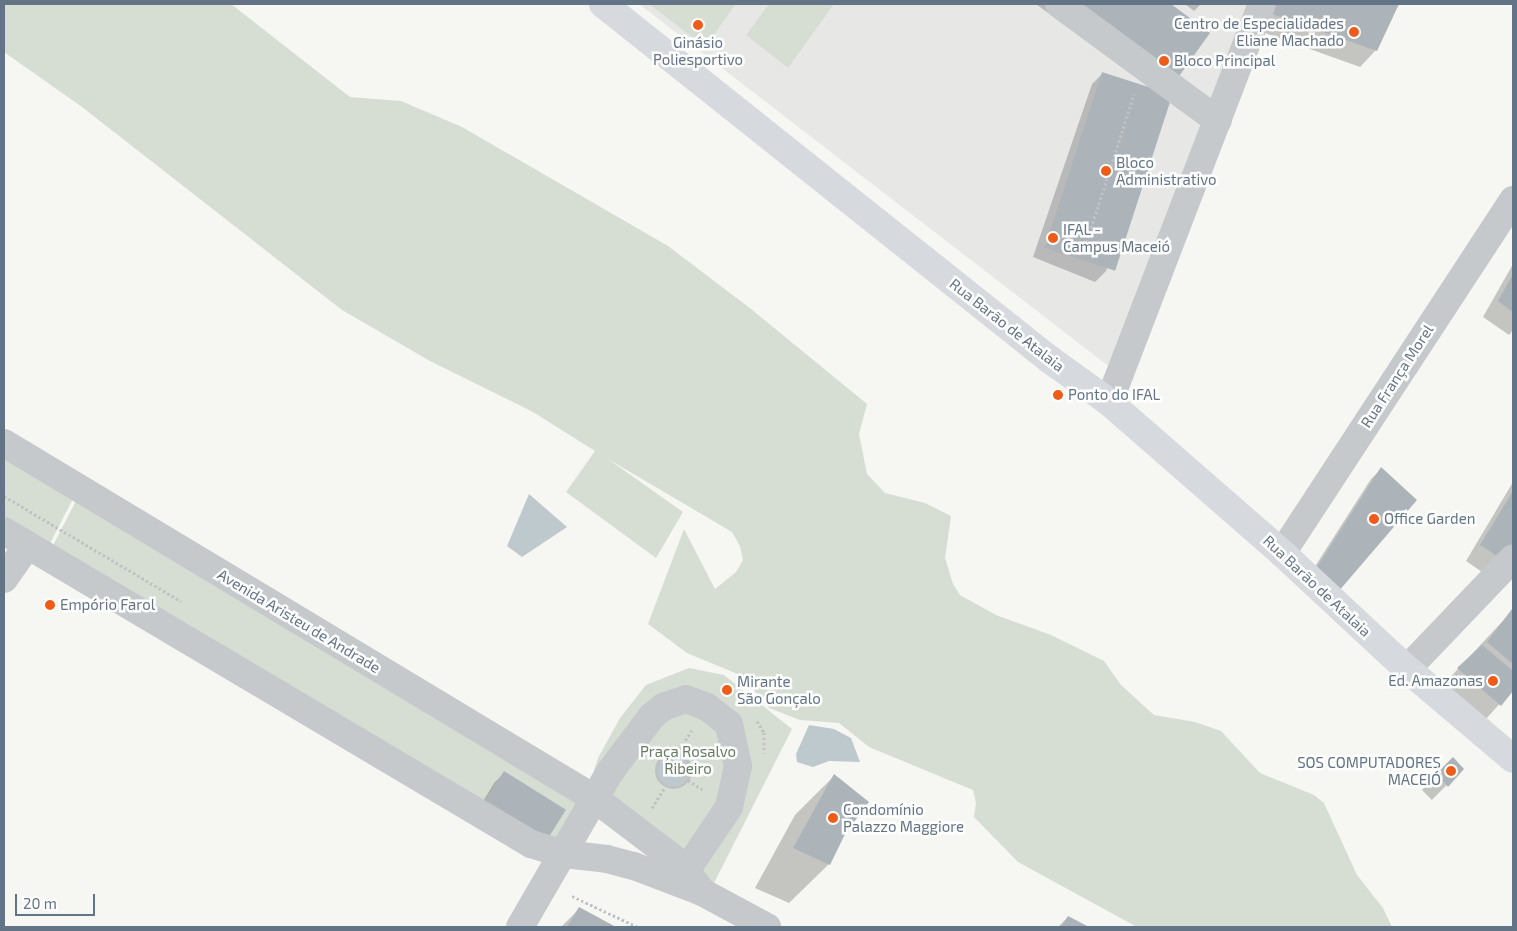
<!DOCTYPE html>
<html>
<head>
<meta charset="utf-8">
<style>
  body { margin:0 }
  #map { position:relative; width:1517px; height:931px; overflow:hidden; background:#f6f6f2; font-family:"Exo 2",sans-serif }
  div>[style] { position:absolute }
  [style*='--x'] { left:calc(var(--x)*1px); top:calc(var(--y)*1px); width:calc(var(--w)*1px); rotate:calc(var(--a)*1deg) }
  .built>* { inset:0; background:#e7e8e6 }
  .green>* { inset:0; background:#d6ded3 }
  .water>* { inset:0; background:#bec9ce }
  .round { border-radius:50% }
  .shadow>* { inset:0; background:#0003; transform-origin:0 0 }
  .building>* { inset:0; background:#acb4ba; transform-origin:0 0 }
  .path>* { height:3px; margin-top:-1.5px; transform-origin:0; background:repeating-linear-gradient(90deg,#bfc1c3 0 2.5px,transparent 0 5px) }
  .path>.ring { margin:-1.5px; padding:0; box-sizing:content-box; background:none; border:3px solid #bfc1c3; border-radius:50% }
  .minor>* { height:28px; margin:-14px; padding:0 14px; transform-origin:14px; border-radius:14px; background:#c5c9cc }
  .major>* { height:28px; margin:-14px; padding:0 14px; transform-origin:14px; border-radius:14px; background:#d6dadf }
  .dots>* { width:14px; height:14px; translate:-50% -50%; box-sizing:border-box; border:2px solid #fff; border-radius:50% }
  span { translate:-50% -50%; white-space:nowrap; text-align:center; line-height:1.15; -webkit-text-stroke:5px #fff; paint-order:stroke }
  .poi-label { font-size:15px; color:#637486 }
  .right { translate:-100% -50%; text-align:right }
  .left { translate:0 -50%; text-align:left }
  .street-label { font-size:15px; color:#637486 }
  .park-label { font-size:15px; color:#667c62 }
  .frame { position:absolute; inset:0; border:5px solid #637486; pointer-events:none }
  .scale { position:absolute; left:15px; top:894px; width:80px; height:22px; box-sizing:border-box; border:2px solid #637486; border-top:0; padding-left:6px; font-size:15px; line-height:18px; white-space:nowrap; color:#637486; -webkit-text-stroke:4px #fff; paint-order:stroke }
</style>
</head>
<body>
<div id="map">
  <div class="built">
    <i style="clip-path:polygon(639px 4px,1252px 4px,1116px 359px,1107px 365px)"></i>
  </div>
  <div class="green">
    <i style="clip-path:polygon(4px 4px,231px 4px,350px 97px,401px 101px,462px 127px,668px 246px,751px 309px,867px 404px,859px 434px,867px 474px,885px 493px,925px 503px,951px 516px,945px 558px,953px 584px,960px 595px,996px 615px,1051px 635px,1104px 661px,1121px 685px,1154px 715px,1195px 722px,1221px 731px,1260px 773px,1314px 795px,1324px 803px,1357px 875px,1383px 908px,1392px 927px,1137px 927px,1018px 862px,974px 817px,976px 803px,973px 790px,869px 747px,839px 723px,800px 720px,769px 708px,740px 675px,687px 653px,648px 624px,684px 529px,715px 589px,736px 572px,743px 560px,740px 546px,732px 532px,608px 459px,683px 512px,656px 558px,566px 492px,595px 451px,533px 412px,430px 361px,342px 310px,82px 107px,4px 52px)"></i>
    <i style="clip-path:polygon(649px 4px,736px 4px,705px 47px)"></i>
    <i style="clip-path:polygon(769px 4px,834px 4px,788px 68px,746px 35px)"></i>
    <i style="clip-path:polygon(4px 450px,75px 495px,45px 553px,4px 527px)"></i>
    <i style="clip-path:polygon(78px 497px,586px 796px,548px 862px,48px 555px)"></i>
    <i style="clip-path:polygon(689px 668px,724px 675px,792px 729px,713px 885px,589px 786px,598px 758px,620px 718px,646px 685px)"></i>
  </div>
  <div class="water">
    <i style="clip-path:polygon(529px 494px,567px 527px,522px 557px,507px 546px)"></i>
    <i style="clip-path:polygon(809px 725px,834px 729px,851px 738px,860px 762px,829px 761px,813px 767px,797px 762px,796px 754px)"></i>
    <i class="round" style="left:657px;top:754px;width:32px;height:32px"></i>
  </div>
  <div class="shadow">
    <i style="clip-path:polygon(1036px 4px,1169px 4px,1209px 33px,1171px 85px,1106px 271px,1095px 282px,1033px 257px,1092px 84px,1102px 74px,1152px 89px)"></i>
    <i style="clip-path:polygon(1185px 4px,1201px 4px,1194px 11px)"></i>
    <i style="clip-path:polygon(1265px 4px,1394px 4px,1397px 5px,1375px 51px,1360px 67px,1254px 29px)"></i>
    <i style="clip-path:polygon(1513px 264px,1513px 330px,1509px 335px,1483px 317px)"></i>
    <i style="clip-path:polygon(1381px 469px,1416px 500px,1305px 582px,1371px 479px)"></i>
    <i style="clip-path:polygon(1513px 482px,1513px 545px,1488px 576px,1466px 561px)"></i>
    <i style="clip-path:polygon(1513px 610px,1513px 689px,1485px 720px,1443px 685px)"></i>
    <i style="left:1453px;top:759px;width:14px;height:44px;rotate:45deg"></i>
    <i style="clip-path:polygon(504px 773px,564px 810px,475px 815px,494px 783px)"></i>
    <i style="clip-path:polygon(834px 776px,843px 833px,829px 864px,789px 903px,755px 888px,795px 815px)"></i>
    <i style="clip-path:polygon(579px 909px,614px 927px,561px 927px)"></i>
    <i style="clip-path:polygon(1068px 917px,1086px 927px,1058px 927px)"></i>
  </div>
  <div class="building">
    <i style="clip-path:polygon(1061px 4px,1171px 4px,1210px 33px,1172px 86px)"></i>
    <i style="clip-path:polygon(1273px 4px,1399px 4px,1377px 51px,1269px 13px)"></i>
    <i style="left:1102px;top:72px;width:74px;height:185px;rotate:18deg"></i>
    <i style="clip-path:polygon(1513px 274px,1513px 312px,1498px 301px)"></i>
    <i style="clip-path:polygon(1381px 467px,1417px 500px,1338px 592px,1315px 570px)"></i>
    <i style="clip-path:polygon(1513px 491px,1513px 547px,1505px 561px,1480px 545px)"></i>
    <i style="clip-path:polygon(1512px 609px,1513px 610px,1513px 664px,1487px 642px)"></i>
    <i style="clip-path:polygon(1482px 645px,1513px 671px,1513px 691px,1501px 706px,1457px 668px)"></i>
    <i style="clip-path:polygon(1453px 757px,1464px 769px,1448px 787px,1437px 773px)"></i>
    <i style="left:504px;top:771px;width:73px;height:39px;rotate:32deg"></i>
    <i style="clip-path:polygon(834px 774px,869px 802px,845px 834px,830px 865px,793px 848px)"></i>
    <i style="clip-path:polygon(579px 907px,616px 927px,567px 927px)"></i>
    <i style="clip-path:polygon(1068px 916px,1089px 927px,1061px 927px)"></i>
  </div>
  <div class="path">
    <i style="--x:1059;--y:238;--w:28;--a:19"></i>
    <i style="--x:1085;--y:247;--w:161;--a:-72.2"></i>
    <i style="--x:4;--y:496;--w:206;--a:30.7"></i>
    <i style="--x:757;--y:721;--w:13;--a:58"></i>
    <i style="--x:764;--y:732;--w:21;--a:90"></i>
    <i style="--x:677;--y:753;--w:27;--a:-57"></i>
    <i class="ring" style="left:656px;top:753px;width:31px;height:31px"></i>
    <i style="--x:688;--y:780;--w:20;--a:33"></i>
    <i style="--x:652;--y:808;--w:25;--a:-58"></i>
    <i style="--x:572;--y:896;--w:73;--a:25.2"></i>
  </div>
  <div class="minor">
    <i style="--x:1059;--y:4;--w:197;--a:36.3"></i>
    <i style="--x:1109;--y:402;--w:426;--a:-69"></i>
    <i style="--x:4;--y:443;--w:689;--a:31.04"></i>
    <i style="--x:594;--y:798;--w:109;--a:37.2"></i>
    <i style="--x:681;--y:864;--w:35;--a:53"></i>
    <i style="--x:4;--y:531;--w:613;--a:30.71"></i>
    <i style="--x:531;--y:844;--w:34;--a:17"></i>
    <i style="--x:564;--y:854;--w:43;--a:6.6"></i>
    <i style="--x:607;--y:859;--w:28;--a:15"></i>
    <i style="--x:634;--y:866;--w:73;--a:20.9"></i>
    <i style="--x:702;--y:892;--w:74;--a:28.3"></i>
    <i style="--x:1282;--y:553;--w:422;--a:-56.8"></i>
    <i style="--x:4;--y:579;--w:40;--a:-55.1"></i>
    <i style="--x:1407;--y:669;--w:153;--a:-46.3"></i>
    <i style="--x:520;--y:927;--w:179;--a:-59.9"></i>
    <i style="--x:610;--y:772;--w:70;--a:-53.1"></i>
    <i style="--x:652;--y:716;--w:16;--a:-38"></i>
    <i style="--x:665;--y:706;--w:22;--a:-18"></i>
    <i style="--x:686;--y:699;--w:22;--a:21"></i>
    <i style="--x:707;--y:707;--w:28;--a:38"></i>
    <i style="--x:729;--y:724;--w:43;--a:77.9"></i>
    <i style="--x:738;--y:766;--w:42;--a:102.4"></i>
    <i style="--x:729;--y:807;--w:77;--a:123.9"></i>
  </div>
  <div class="major">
    <i style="--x:603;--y:4;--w:570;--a:38.52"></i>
    <i style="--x:1049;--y:359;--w:74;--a:35.6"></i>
    <i style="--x:1109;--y:402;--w:230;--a:41.1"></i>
    <i style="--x:1282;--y:553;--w:171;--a:42.9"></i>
    <i style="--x:1407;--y:669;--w:139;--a:40.3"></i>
  </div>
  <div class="dots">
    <i style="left:698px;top:25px;background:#ef5c19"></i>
    <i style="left:1354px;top:32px;background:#ef5c19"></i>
    <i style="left:1164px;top:61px;background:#ef5c19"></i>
    <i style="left:1106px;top:171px;background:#ef5c19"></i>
    <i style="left:1053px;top:238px;background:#ef5c19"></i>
    <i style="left:1058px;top:395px;background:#ef5c19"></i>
    <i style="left:1374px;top:519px;background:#ef5c19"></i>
    <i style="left:50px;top:605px;background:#ef5c19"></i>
    <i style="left:1493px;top:681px;background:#ef5c19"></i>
    <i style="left:727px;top:690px;background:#ef5c19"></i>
    <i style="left:1451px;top:771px;background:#ef5c19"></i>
    <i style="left:833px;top:818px;background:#ef5c19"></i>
  </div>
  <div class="poi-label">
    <span class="right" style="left:1344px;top:32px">Centro de Especialidades<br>Eliane Machado</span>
    <span style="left:698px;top:51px">Ginásio<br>Poliesportivo</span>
    <span class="left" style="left:1174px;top:61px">Bloco Principal</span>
    <span class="left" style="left:1116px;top:171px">Bloco<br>Administrativo</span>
    <span class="left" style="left:1063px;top:238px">IFAL -<br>Campus Maceió</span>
    <span class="left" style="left:1068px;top:395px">Ponto do IFAL</span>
    <span class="left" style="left:1384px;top:519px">Office Garden</span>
    <span class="left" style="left:60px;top:605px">Empório Farol</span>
    <span class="left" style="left:737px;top:690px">Mirante<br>São Gonçalo</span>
    <span class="right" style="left:1483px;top:681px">Ed. Amazonas</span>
    <span class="right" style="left:1441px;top:771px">SOS COMPUTADORES<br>MACEIÓ</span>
    <span class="left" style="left:843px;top:818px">Condomínio<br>Palazzo Maggiore</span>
  </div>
  <div class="street-label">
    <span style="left:1007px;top:325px;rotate:38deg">Rua Barão de Atalaia</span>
    <span style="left:1397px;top:376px;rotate:-57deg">Rua França Morel</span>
    <span style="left:1317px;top:586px;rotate:43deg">Rua Barão de Atalaia</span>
    <span style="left:299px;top:621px;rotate:31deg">Avenida Aristeu de Andrade</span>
  </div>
  <div class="park-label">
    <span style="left:688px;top:760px">Praça Rosalvo<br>Ribeiro</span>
  </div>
  <div class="frame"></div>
  <div class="scale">20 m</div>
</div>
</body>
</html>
